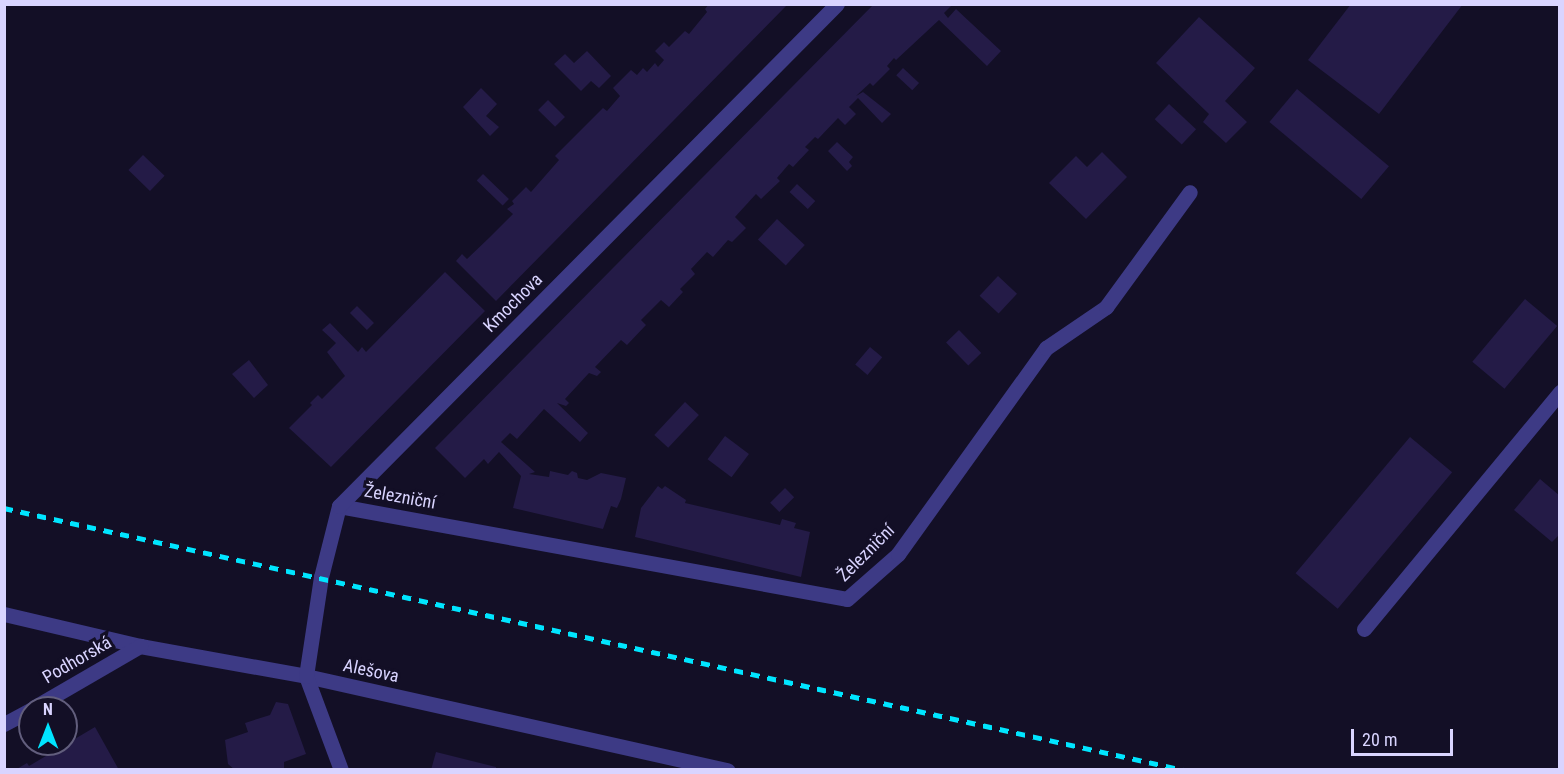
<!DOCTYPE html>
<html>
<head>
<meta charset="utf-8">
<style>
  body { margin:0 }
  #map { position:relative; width:1564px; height:774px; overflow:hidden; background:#130f26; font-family:"Roboto Condensed",sans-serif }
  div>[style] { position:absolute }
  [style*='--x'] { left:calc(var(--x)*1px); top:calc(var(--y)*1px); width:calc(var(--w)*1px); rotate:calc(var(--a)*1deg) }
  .building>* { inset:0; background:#241b47; transform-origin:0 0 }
  .service>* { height:15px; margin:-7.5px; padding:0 7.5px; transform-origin:7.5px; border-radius:7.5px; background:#3d3a85 }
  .minor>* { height:15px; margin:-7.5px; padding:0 7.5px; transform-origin:7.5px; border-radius:7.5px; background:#3d3a85 }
  .rail>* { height:4.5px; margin-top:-2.25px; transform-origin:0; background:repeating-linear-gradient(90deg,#00e5ff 0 9px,transparent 0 17px) }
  span { translate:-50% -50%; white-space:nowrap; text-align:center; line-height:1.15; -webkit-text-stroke:6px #130f26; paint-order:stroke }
  .street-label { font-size:18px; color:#d9d4ff }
  .frame { position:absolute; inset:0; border:6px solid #d9d4ff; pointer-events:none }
  .north { position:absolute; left:18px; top:696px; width:60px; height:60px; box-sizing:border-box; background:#130f26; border:2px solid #625e7d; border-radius:50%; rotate:0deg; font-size:16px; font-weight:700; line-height:24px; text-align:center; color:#d9d4ff }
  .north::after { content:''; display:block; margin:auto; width:21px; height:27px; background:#00e5ff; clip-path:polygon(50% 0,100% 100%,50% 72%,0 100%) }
  .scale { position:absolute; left:1351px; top:729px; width:102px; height:27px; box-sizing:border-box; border:3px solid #d9d4ff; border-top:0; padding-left:8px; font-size:18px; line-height:21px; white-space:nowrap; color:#d9d4ff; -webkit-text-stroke:4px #130f26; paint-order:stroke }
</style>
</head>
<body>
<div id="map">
  <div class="building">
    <i style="clip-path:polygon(709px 4px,788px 4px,496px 301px,456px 261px,462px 254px,467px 259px,490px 237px,513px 214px,507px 209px,514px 204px,512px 201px,526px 187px,531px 192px,559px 160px,555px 156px,603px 108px,607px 111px,620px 96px,613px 88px,631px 70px,637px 75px,643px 68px,647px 72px,655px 63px,658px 67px,664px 60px,655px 51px,664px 42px,669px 47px,685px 31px,689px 34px,707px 12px,705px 9px)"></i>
    <i style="clip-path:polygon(1351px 4px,1463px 4px,1379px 114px,1308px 60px)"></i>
    <i style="clip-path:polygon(873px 5px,952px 5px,944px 13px,948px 18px,956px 9px,1001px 51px,987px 66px,939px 20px,896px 60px,894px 58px,887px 66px,890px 69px,873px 86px,870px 83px,856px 96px,863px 92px,891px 114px,882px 123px,858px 98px,849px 107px,856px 114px,845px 125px,838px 118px,818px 139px,815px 137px,805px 147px,809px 150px,793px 167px,789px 164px,777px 178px,780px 181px,761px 199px,756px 194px,735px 217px,746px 228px,732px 242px,728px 240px,713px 257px,707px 252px,691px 269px,695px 274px,680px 289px,683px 292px,669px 307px,661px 300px,641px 320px,646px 325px,627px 345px,621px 340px,595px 367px,601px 372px,597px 376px,589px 373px,565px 399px,569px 403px,566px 406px,557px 403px,588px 433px,580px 442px,544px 409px,517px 439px,510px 433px,501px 442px,535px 472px,529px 474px,549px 477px,550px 471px,568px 475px,572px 471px,577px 473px,578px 478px,587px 480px,601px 473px,626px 478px,621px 499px,617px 508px,611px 506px,603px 529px,513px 508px,521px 476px,499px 452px,488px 464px,484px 459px,465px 478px,435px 448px)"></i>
    <i style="clip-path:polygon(1199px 17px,1255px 68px,1225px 101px,1247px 122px,1226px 143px,1203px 122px,1209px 114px,1156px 63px)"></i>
    <i style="clip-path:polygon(587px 51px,611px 76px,599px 88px,591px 81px,581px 91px,554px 64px,565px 54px,574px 63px)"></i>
    <i style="left:903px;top:68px;width:22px;height:10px;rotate:43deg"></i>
    <i style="clip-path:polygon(481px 88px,497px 104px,486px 116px,499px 127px,490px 136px,463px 107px)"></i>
    <i style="left:1297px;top:89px;width:120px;height:43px;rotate:40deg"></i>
    <i style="left:548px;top:100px;width:24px;height:14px;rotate:45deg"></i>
    <i style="left:1169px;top:104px;width:37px;height:21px;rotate:43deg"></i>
    <i style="clip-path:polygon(837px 142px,853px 157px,849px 162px,852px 166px,847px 171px,828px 151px)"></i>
    <i style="clip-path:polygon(1102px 152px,1127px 177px,1086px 219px,1049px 183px,1076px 156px,1087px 167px)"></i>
    <i style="left:143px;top:155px;width:30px;height:21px;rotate:44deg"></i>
    <i style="left:483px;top:174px;width:36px;height:9px;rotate:44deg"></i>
    <i style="left:797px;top:184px;width:25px;height:11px;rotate:43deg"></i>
    <i style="left:777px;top:219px;width:38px;height:28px;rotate:43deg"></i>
    <i style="clip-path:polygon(445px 272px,485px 311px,331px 467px,289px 428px,312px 405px,310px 403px,318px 395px,322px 399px,345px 376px,327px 352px,336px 343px,322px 330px,330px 323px,358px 352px,362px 347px,366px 352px)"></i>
    <i style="left:998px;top:276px;width:26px;height:27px;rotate:43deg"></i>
    <i style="left:1525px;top:299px;width:42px;height:82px;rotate:40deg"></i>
    <i style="left:357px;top:306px;width:24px;height:10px;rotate:45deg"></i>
    <i style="left:959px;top:330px;width:32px;height:18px;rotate:46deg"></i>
    <i style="left:870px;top:347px;width:16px;height:23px;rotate:40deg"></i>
    <i style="clip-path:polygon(249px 360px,268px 385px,254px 398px,232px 374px)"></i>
    <i style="left:685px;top:402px;width:19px;height:45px;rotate:43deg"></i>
    <i style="left:725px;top:436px;width:30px;height:29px;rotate:37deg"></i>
    <i style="left:1410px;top:437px;width:55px;height:178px;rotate:40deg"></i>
    <i style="clip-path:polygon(1540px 479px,1560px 496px,1560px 534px,1552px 542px,1514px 510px)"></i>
    <i style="clip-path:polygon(658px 486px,662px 489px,665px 486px,686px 500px,685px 503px,780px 525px,782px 519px,796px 523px,794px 528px,810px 532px,801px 577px,635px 537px,641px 508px)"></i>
    <i style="left:785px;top:488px;width:13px;height:21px;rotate:45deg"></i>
    <i style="clip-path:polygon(276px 702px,288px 704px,306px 754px,284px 762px,284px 770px,235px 770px,228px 764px,225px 740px,248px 732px,245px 723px,270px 715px)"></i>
    <i style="clip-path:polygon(95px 727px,119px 770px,15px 770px,27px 763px,29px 766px)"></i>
    <i style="clip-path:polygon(436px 752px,496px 767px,496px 770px,431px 770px)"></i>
  </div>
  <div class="service">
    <i style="--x:339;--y:506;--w:516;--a:10.37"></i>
    <i style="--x:847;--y:599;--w:68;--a:-41.4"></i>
    <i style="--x:898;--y:554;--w:254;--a:-54.3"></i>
    <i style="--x:1046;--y:348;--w:73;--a:-34.3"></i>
    <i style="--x:1106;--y:307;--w:142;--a:-53.9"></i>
    <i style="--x:1364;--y:629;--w:308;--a:-50.4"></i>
  </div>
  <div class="minor">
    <i style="--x:4;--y:614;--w:140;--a:13.2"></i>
    <i style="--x:140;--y:646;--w:169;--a:10.2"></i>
    <i style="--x:306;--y:676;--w:432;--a:12.6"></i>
    <i style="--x:33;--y:708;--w:124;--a:-30.1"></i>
    <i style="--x:4;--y:724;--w:30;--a:-28"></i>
    <i style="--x:341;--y:770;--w:100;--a:-110.4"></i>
    <i style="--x:306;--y:676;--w:100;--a:-81.4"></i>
    <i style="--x:321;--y:577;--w:73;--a:-75.8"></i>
    <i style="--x:339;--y:506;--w:707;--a:-45.23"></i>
  </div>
  <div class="rail">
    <i style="--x:4;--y:508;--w:1209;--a:12.52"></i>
  </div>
  <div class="street-label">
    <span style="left:513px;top:303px;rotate:-45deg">Kmochova</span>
    <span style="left:400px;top:497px;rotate:10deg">Železniční</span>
    <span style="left:866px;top:553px;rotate:-45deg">Železniční</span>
    <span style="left:77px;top:660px;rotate:-30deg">Podhorská</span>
    <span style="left:371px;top:671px;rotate:12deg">Alešova</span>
  </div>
  <div class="frame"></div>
  <div class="north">N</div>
  <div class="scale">20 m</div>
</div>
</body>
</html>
